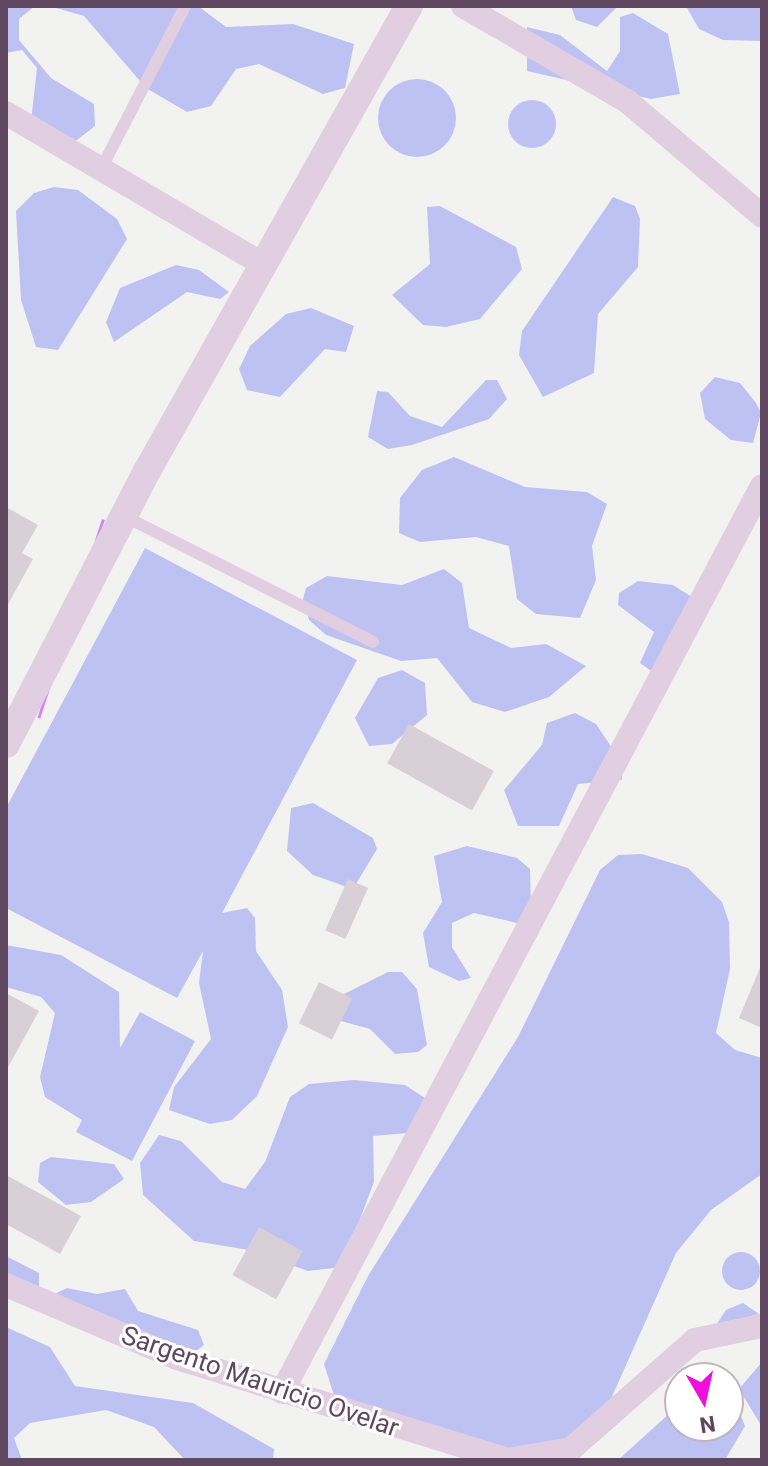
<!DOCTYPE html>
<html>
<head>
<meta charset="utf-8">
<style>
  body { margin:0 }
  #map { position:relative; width:768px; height:1466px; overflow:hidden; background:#f2f3f1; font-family:Roboto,sans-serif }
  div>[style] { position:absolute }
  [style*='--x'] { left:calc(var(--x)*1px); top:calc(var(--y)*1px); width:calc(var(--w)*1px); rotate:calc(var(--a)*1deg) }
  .green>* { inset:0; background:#bec2f2 }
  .round { border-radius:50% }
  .water>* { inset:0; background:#d588f2; transform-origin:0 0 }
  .building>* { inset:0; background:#d8cfd7; transform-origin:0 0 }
  .service>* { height:12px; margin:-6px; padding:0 6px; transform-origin:6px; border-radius:6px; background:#e1cfe1 }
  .minor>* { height:24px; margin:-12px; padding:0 12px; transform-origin:12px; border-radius:12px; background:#e1cfe1 }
  .tertiary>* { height:28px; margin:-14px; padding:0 14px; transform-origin:14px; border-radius:14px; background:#e1cfe1 }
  span { translate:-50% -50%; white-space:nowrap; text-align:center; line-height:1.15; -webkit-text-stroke:6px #fff; paint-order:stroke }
  .street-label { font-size:26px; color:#604760 }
  .frame { position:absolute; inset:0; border:8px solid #604760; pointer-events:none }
  .north { position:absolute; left:664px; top:1362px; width:80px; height:80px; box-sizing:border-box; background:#fff; border:2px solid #bfb5bf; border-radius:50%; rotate:171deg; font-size:22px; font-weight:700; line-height:32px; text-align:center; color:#604760 }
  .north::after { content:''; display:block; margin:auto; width:28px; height:36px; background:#ef0edc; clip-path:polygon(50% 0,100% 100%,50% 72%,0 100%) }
</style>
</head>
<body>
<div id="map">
  <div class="green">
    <i style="clip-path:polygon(6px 6px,35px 6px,19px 19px,19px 40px,51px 78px,94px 104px,95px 126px,77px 140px,29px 139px,37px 68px,22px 50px,6px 53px)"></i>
    <i style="clip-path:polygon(49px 6px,198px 6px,226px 27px,293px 24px,354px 44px,345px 88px,323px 94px,259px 64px,236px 69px,211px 106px,187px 112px,146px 88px,84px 16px)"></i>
    <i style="clip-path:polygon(571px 6px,618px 6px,597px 27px,576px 20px)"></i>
    <i style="clip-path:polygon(686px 6px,762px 6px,762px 41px,723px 40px,699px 29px)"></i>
    <i style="clip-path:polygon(633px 13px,668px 34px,680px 94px,651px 99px,527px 71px,527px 27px,560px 35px,607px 71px,620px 51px,620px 17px)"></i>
    <i class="round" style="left:378px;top:79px;width:78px;height:78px"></i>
    <i class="round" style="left:508px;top:100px;width:48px;height:48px"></i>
    <i style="clip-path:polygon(54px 187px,78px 190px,117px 219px,127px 239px,58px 350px,36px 347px,21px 300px,16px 211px,34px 193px)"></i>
    <i style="clip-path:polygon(613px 197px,635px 206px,640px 219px,638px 267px,598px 314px,594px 373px,543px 397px,519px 355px,522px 331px)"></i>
    <i style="clip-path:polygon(440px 206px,516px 247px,522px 269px,480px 319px,446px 327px,423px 325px,392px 295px,430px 264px,427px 207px)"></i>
    <i style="clip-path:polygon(176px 265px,199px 270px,229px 292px,220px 299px,187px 292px,114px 342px,106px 322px,120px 288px)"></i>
    <i style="clip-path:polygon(311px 308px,354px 326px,346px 352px,325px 349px,280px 397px,247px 390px,239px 369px,250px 346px,286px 314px)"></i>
    <i style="clip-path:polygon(715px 377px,740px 383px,756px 403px,761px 413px,753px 443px,731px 440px,705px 419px,700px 393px)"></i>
    <i style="clip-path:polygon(486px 380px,497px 380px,507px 399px,489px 419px,412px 445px,388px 449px,368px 437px,377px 391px,388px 392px,410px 416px,442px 427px)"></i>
    <i style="clip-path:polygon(454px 457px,525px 487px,587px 492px,607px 504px,592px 546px,596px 580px,580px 618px,536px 614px,517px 599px,509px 546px,476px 537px,420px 542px,399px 533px,400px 498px,422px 470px)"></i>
    <i style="clip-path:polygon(145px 548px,357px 660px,222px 913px,247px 908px,255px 918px,256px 951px,282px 990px,288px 1027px,257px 1096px,232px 1120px,210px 1124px,169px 1110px,174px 1087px,211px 1039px,199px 983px,203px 951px,177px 998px,6px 908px,6px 808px)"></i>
    <i style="clip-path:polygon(444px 569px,462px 583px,469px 628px,511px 648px,546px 644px,586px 666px,549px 697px,505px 712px,472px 702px,437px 658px,401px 661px,326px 635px,309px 620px,303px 599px,306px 588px,327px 576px,402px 585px)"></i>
    <i style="clip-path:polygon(638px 581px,673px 585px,692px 597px,657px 675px,640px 663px,654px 632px,618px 605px,619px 593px)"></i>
    <i style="clip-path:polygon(402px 670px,425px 683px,427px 715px,392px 744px,369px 746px,355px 718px,378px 678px)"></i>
    <i style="clip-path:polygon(575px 713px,596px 724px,622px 763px,622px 780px,578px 784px,559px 826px,518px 826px,504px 790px,542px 745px,547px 723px)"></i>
    <i style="clip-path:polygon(313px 803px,373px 838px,377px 849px,353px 889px,313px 875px,287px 851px,291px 808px)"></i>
    <i style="clip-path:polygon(467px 846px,517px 858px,530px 869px,531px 906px,517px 923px,474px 913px,452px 923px,452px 947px,471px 978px,459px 981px,429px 967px,423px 933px,442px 902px,434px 856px)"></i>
    <i style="clip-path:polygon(642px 854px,688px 868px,722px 902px,729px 922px,730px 969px,716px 1033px,735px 1050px,762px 1058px,762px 1174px,711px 1210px,676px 1253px,598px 1428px,577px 1440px,486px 1456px,338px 1408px,324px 1364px,368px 1276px,518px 1037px,600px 870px,618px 855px)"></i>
    <i style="clip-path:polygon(6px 945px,61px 955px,119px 992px,120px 1048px,140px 1012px,195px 1041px,132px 1161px,76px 1132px,82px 1120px,45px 1097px,40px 1077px,55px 1013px,41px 997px,6px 987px)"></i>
    <i style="clip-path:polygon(388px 972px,402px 972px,417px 989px,427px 1045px,418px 1052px,395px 1054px,370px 1029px,330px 1018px,338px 997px)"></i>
    <i style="clip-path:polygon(354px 1080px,405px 1085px,425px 1098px,408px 1133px,373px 1136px,374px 1182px,342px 1267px,308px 1271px,249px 1250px,194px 1241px,143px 1195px,140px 1163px,159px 1135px,181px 1141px,222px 1182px,245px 1189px,265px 1162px,290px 1097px,309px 1084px)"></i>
    <i style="clip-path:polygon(51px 1157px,114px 1164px,124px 1179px,91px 1202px,66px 1205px,38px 1182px,40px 1163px)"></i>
    <i class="round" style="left:722px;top:1252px;width:38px;height:38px"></i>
    <i style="clip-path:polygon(6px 1256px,39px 1273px,39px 1286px,6px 1296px)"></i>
    <i style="clip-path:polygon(67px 1288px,97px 1294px,125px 1289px,138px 1311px,198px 1330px,204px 1345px,191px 1355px,46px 1298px)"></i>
    <i style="clip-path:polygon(743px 1303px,759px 1314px,716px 1325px,726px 1310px)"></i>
    <i style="clip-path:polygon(6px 1327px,50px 1347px,75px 1386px,193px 1403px,274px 1449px,273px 1460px,185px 1460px,154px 1427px,106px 1410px,30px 1423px,14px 1438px,22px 1460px,6px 1460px)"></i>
    <i style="clip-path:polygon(762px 1362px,762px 1427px,739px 1389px)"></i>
    <i style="clip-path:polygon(728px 1406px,737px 1406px,745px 1426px,725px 1460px,618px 1460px,671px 1412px,680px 1408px,680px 1426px,728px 1426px)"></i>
  </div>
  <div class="water">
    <i style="left:102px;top:519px;width:3px;height:209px;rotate:18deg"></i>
  </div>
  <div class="building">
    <i style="clip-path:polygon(6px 507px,38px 525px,22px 553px,33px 559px,6px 608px)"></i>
    <i style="left:409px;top:724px;width:97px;height:45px;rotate:29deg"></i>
    <i style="left:348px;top:879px;width:22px;height:56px;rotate:24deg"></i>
    <i style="clip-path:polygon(762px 963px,762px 1028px,739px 1018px)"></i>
    <i style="left:319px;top:982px;width:37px;height:46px;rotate:26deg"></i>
    <i style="clip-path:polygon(6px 993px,39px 1011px,6px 1071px)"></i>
    <i style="clip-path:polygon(6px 1175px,81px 1216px,60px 1254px,6px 1224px)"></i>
    <i style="left:259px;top:1227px;width:50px;height:55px;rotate:29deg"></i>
  </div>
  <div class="service">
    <i style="--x:101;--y:169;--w:183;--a:-62.7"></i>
    <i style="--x:124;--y:516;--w:279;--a:26.8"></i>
  </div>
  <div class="minor">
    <i style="--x:463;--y:6;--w:190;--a:30.1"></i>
    <i style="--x:627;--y:101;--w:177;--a:40.4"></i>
    <i style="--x:6;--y:113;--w:296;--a:30.5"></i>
    <i style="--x:6;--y:1285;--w:186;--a:23.1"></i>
    <i style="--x:177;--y:1358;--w:346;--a:17.1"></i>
    <i style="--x:508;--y:1460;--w:64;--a:-9.9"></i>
    <i style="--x:571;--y:1449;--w:165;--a:-41.3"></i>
    <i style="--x:695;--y:1340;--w:68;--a:-11.8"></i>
    <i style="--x:282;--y:1392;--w:1025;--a:-62.09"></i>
  </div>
  <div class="tertiary">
    <i style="--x:6;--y:744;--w:307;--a:-62.7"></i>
    <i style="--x:147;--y:471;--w:534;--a:-60.6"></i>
  </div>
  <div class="street-label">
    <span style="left:260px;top:1382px;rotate:19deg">Sargento Mauricio Ovelar</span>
  </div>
  <div class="frame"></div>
  <div class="north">N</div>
</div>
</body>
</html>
